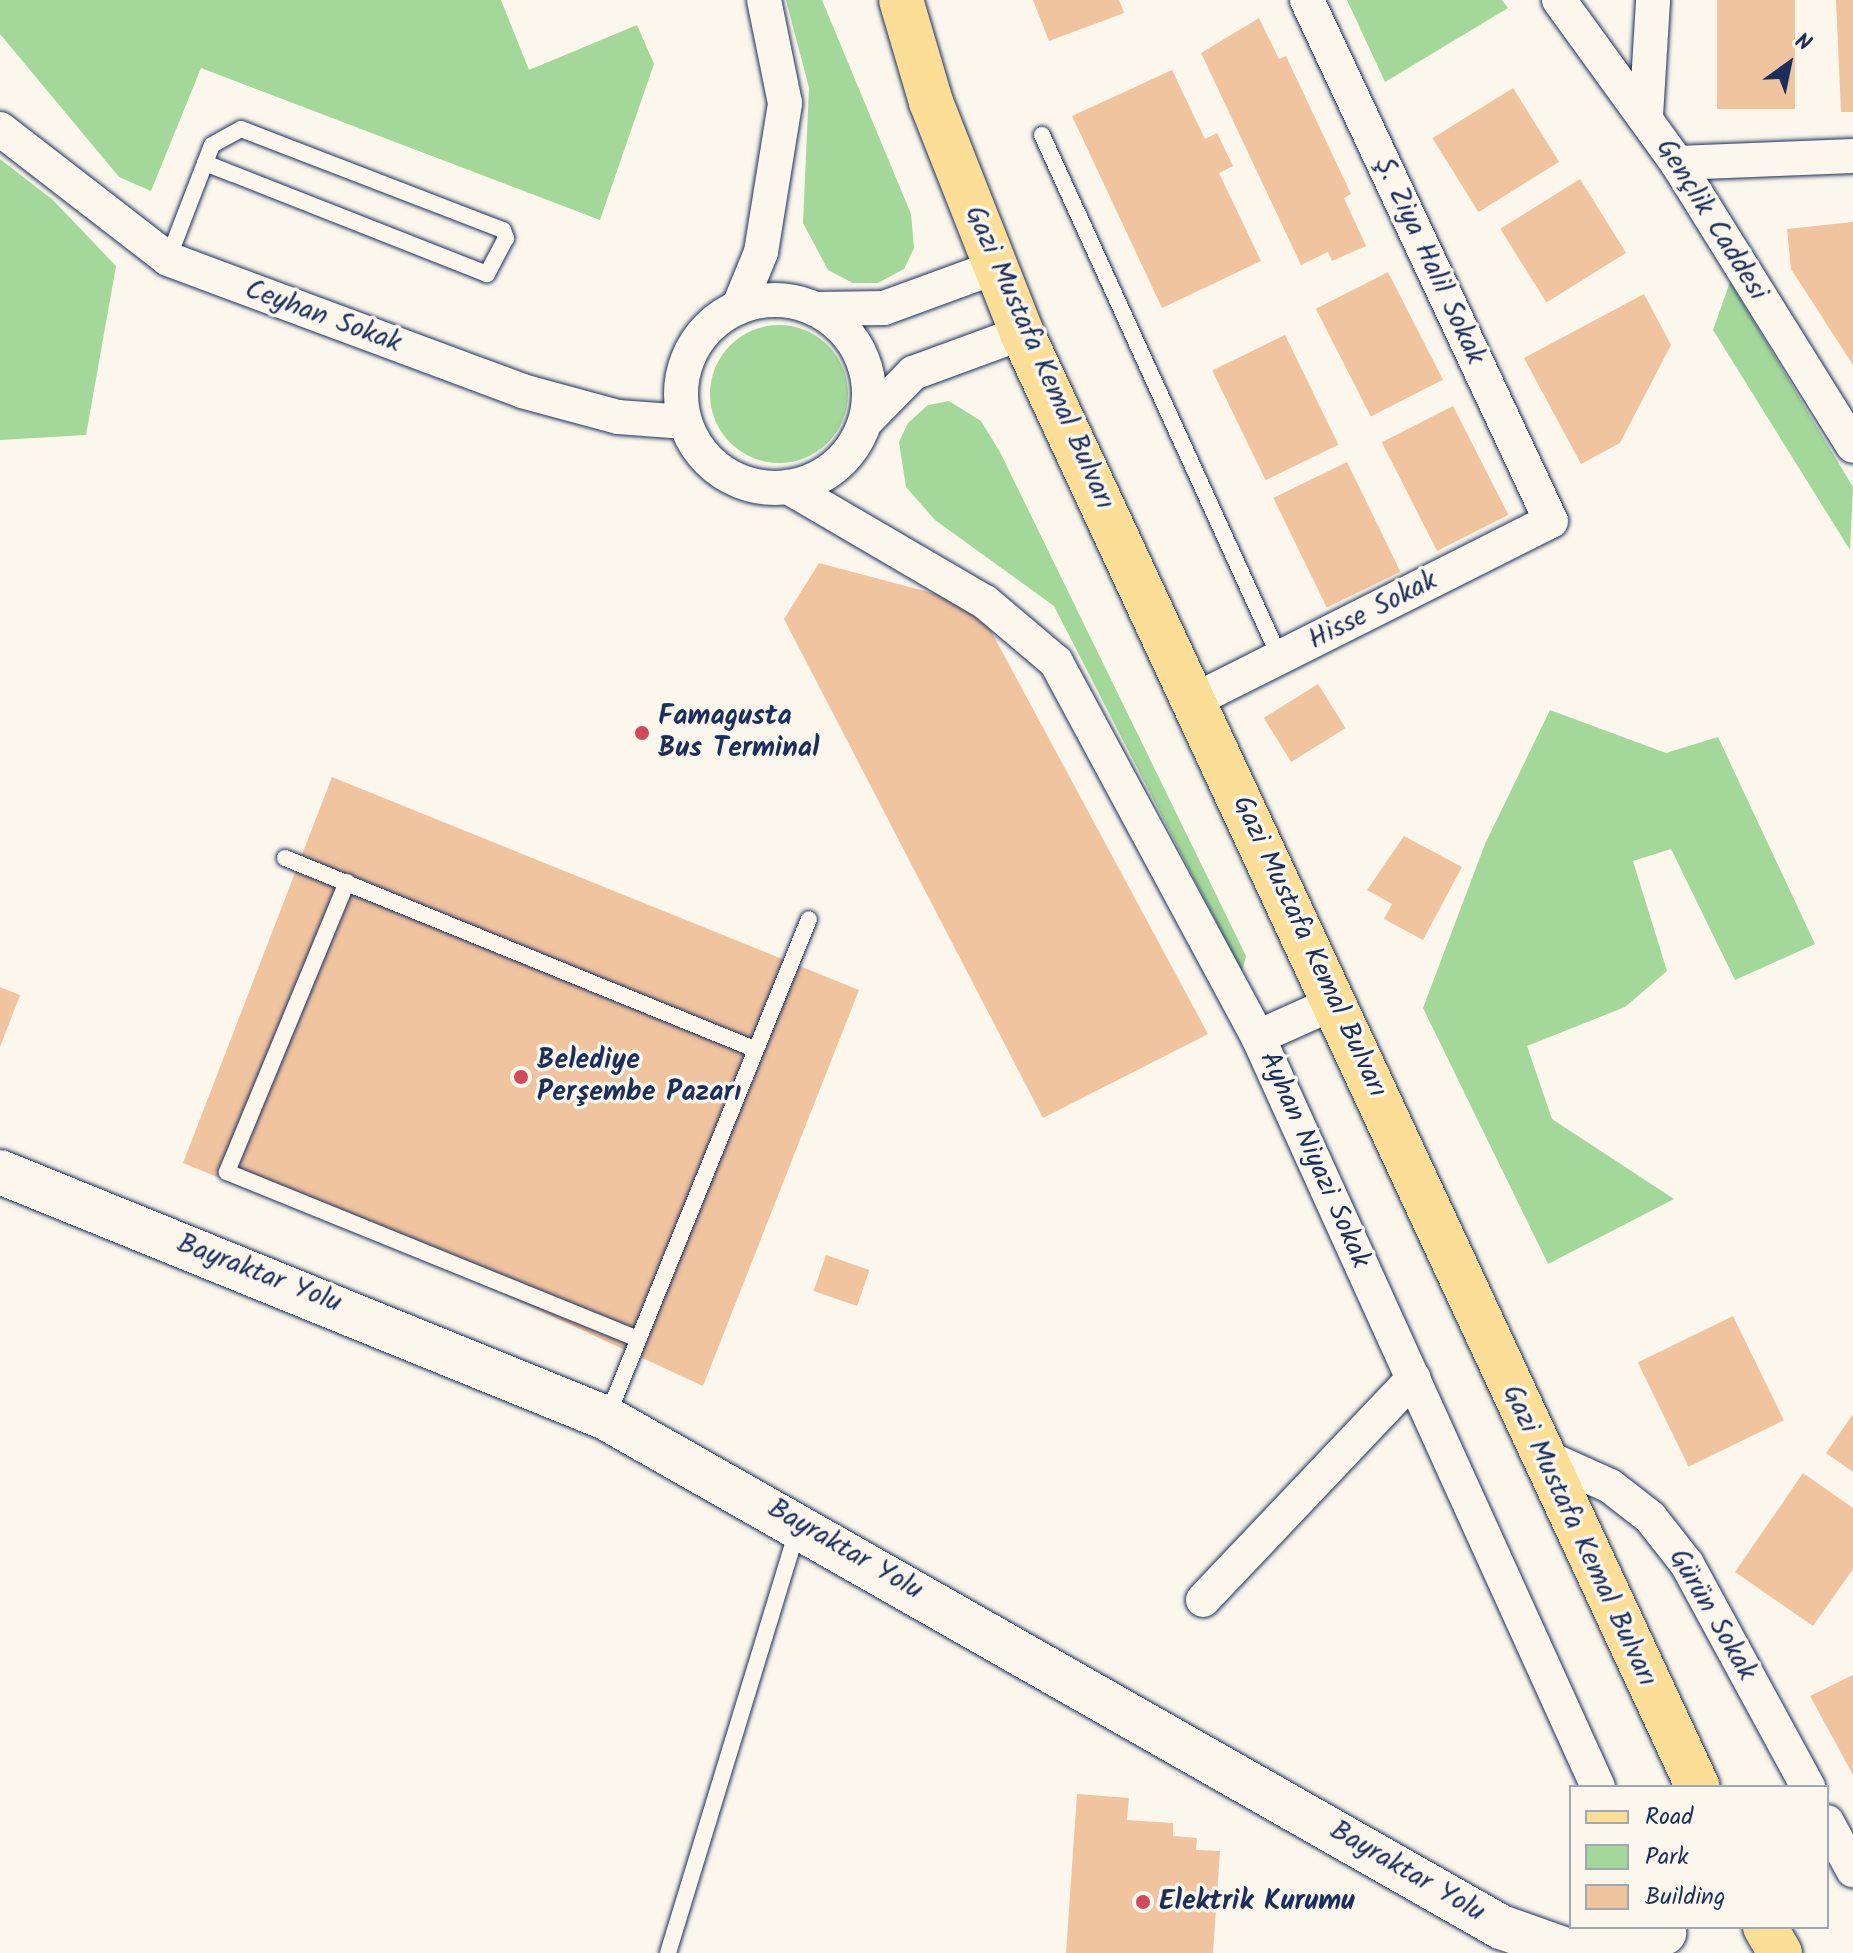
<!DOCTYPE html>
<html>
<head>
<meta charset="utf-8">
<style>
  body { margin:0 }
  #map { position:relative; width:1853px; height:1953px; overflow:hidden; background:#fbf7ec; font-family:Kalam,sans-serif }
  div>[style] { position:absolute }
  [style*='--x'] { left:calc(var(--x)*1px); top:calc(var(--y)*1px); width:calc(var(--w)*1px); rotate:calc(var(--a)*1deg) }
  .green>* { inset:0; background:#a4d89a }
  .round { border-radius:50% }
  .building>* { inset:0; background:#f1c4a0; transform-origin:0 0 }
  .roads { filter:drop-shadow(0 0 2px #1b2f5e) drop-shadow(0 0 2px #1b2f5e) }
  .lane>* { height:16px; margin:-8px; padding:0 8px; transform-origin:8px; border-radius:8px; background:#fbf7ec }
  .street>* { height:34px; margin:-17px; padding:0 17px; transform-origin:17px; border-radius:17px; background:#fbf7ec }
  .street>.ring { margin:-17px; padding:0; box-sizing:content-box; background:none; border:34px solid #fbf7ec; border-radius:50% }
  .secondary>* { height:44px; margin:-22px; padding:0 22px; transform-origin:22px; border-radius:22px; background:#fbf7ec }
  .primary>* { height:44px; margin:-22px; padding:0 22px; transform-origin:22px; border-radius:22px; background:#fcde96 }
  .dots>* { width:22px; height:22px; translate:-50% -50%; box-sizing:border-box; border:4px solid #fbf7ec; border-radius:50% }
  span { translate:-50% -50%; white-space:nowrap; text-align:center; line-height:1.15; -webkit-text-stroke:7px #fbf7ec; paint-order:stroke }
  .street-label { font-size:28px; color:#1b2f5e }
  .poi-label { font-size:28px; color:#1b2f5e; font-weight:700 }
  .left { translate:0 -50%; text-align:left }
  .legend { position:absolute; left:1569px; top:1785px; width:260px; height:144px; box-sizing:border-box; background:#fbf7ec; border:2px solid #a1a7b3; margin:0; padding:10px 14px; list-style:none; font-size:24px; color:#1b2f5e }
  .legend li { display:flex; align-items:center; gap:16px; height:40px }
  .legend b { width:40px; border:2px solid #a1a7b3 }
  .north { position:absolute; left:1749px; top:24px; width:80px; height:80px; -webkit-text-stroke:6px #fbf7ec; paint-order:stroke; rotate:33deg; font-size:22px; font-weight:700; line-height:32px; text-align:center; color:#1b2f5e }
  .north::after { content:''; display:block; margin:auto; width:28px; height:36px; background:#1b2f5e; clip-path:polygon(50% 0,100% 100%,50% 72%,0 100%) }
</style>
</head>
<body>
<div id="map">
  <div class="green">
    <i style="clip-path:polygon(0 0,501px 0,529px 70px,637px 25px,654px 64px,600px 220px,201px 68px,151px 191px,119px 177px,0 34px)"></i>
    <i style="clip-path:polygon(786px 0,822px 0,911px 214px,914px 248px,904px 269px,878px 283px,853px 283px,828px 270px,803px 223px,809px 88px)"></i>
    <i style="clip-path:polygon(1347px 0,1502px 0,1508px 8px,1385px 82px)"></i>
    <i style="clip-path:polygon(0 159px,53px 200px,116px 266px,86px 435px,0 440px)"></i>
    <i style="clip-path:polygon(1730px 282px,1853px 487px,1850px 550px,1713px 330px)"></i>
    <i class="round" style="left:710px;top:325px;width:138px;height:138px"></i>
    <i style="clip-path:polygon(949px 401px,981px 421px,1000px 452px,1246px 956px,1242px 972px,1054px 606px,935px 520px,906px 487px,899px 442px,908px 423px,928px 405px)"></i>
    <i style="clip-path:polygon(1550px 710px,1666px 753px,1718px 737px,1815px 944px,1735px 980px,1671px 849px,1633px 861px,1667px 971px,1625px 1007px,1527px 1046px,1552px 1119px,1674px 1199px,1548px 1264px,1423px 1008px,1485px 844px)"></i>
  </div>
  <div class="building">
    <i style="clip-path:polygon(1033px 0,1119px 0,1124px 13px,1049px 41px)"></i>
    <i style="left:1717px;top:0;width:78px;height:109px"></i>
    <i style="clip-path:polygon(1836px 0,1853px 0,1853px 112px,1841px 112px)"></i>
    <i style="clip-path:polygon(1259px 18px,1279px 59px,1286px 56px,1351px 194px,1344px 198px,1366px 246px,1332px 261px,1328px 252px,1301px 265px,1201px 53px)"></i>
    <i style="clip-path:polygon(1172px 70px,1205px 139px,1217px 133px,1233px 166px,1219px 173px,1261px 261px,1162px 308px,1072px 116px)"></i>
    <i style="left:1513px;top:88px;width:87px;height:95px;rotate:58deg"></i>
    <i style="left:1580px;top:179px;width:87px;height:94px;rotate:58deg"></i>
    <i style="clip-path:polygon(1853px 222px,1853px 365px,1791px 269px,1787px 229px)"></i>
    <i style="left:1388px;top:272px;width:121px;height:81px;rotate:63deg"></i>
    <i style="clip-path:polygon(1644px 294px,1671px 345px,1620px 443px,1581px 464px,1524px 358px)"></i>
    <i style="left:1285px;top:335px;width:122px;height:81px;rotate:64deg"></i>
    <i style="left:1453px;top:406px;width:122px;height:80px;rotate:63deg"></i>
    <i style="left:1347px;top:462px;width:122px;height:82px;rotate:64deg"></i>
    <i style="clip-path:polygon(819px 563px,977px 605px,1208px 1034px,1043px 1118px,784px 619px)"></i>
    <i style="left:1318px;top:684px;width:52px;height:64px;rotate:58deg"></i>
    <i style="clip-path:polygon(332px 777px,859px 990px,703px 1386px,493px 1289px,183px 1163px)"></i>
    <i style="clip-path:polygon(1404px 836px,1462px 867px,1423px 940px,1384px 919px,1392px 904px,1367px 890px)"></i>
    <i style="clip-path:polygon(0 987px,20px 995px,0 1047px)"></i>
    <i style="left:826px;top:1255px;width:46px;height:38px;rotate:19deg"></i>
    <i style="left:1733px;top:1316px;width:116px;height:106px;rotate:64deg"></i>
    <i style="clip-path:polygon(1853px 1414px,1853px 1472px,1826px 1453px)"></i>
    <i style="clip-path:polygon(1803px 1473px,1853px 1508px,1853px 1569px,1813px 1626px,1735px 1572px)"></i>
    <i style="clip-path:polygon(1853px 1675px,1853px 1775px,1810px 1696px)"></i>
    <i style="clip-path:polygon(1077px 1794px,1129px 1798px,1127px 1820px,1173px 1823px,1173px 1836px,1197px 1838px,1196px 1850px,1220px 1851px,1213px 1953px,1066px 1953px)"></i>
  </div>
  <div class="roads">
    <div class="lane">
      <i style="--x:1042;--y:135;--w:575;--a:65.53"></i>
      <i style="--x:168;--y:259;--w:103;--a:-68.9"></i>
      <i style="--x:205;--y:163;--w:19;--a:-69"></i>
      <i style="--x:212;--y:145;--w:33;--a:-29"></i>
      <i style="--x:241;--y:129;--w:281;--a:21.1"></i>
      <i style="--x:503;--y:230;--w:9;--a:69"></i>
      <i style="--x:506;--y:238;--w:41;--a:117.8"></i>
      <i style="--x:487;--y:274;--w:303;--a:-158.5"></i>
      <i style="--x:285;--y:858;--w:504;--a:22.14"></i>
      <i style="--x:347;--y:882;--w:314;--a:112.5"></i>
      <i style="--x:227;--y:1172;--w:440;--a:22.1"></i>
      <i style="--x:607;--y:1417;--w:537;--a:-67.92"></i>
      <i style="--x:668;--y:1953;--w:443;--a:-73"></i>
    </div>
    <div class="street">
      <i style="--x:1559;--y:0;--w:201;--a:54.1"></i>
      <i style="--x:1677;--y:163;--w:333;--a:58.1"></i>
      <i style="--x:1646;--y:116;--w:116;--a:-86.5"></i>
      <i style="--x:0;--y:129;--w:212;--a:37.7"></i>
      <i style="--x:168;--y:259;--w:378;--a:20.4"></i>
      <i style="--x:522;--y:391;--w:99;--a:15.2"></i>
      <i style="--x:618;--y:417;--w:67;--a:4.3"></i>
      <i style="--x:1677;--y:163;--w:176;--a:-2.3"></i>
      <i class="ring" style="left:681px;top:300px;width:154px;height:154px"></i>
      <i style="--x:739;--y:306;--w:58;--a:-67.8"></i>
      <i style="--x:761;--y:252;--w:151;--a:-80.8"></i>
      <i style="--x:785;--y:103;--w:105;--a:-101.5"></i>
      <i style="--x:816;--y:309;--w:68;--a:-0.8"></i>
      <i style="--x:884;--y:308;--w:119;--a:-20.1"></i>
      <i style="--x:867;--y:420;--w:66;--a:-45.6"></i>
      <i style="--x:913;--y:373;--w:116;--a:-20.2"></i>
      <i style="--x:788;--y:487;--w:228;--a:30.3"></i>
      <i style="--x:985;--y:602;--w:93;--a:40.2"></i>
      <i style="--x:1056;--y:662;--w:426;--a:61.7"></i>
      <i style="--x:1258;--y:1037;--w:823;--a:65.61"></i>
      <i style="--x:1195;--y:700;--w:398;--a:-26.7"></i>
      <i style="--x:1551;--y:521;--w:575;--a:-115.1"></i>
      <i style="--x:1258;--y:1037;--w:85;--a:-24.2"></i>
      <i style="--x:1539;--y:1454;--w:78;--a:24.3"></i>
      <i style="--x:1610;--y:1486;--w:51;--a:37.8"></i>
      <i style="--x:1650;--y:1517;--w:60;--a:51.8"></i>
      <i style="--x:1687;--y:1564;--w:254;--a:61.5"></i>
      <i style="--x:1203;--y:1600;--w:306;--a:-46.5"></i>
      <i style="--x:1827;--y:1822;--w:55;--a:61.6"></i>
    </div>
    <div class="secondary">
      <i style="--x:0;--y:1172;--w:654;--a:22.09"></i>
      <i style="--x:606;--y:1418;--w:1030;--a:29.63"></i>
      <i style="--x:1501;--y:1927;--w:69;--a:19.5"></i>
      <i style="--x:1566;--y:1950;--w:46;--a:0"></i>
      <i style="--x:1612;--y:1950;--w:55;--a:-18.1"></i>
    </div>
    <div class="primary">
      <i style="--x:901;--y:0;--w:106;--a:73.6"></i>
      <i style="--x:931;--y:102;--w:248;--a:68.5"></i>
      <i style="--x:1022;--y:333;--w:1603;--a:65.07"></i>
      <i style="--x:1765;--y:1927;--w:30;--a:60"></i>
    </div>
  </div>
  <div class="dots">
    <i style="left:642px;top:733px;background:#d1495b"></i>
    <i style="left:521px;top:1077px;background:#d1495b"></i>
    <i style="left:1143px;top:1902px;background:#d1495b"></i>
  </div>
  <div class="street-label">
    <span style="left:1711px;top:220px;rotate:58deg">Gençlik Caddesi</span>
    <span style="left:1429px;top:261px;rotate:65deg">Ş. Ziya Halil Sokak</span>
    <span style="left:323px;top:317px;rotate:20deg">Ceyhan Sokak</span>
    <span style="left:1039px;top:358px;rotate:66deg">Gazi Mustafa Kemal Bulvarı</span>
    <span style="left:1373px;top:611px;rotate:-27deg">Hisse Sokak</span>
    <span style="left:1309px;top:947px;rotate:65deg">Gazi Mustafa Kemal Bulvarı</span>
    <span style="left:1314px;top:1160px;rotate:66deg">Ayhan Niyazi Sokak</span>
    <span style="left:259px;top:1274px;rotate:21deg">Bayraktar Yolu</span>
    <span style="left:1579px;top:1536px;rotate:65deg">Gazi Mustafa Kemal Bulvarı</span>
    <span style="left:845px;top:1550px;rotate:30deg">Bayraktar Yolu</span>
    <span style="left:1712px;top:1615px;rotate:60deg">Gürün Sokak</span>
    <span style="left:1407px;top:1872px;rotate:30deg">Bayraktar Yolu</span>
  </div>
  <div class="poi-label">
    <span class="left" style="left:658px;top:733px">Famagusta<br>Bus Terminal</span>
    <span class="left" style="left:537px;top:1077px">Belediye<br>Perşembe Pazarı</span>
    <span class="left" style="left:1159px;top:1902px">Elektrik Kurumu</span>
  </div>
  <ul class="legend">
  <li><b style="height:10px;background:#fcde96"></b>Road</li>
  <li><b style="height:22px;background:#a4d89a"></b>Park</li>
  <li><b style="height:22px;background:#f1c4a0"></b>Building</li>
  </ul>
  <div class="north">N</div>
</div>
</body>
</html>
